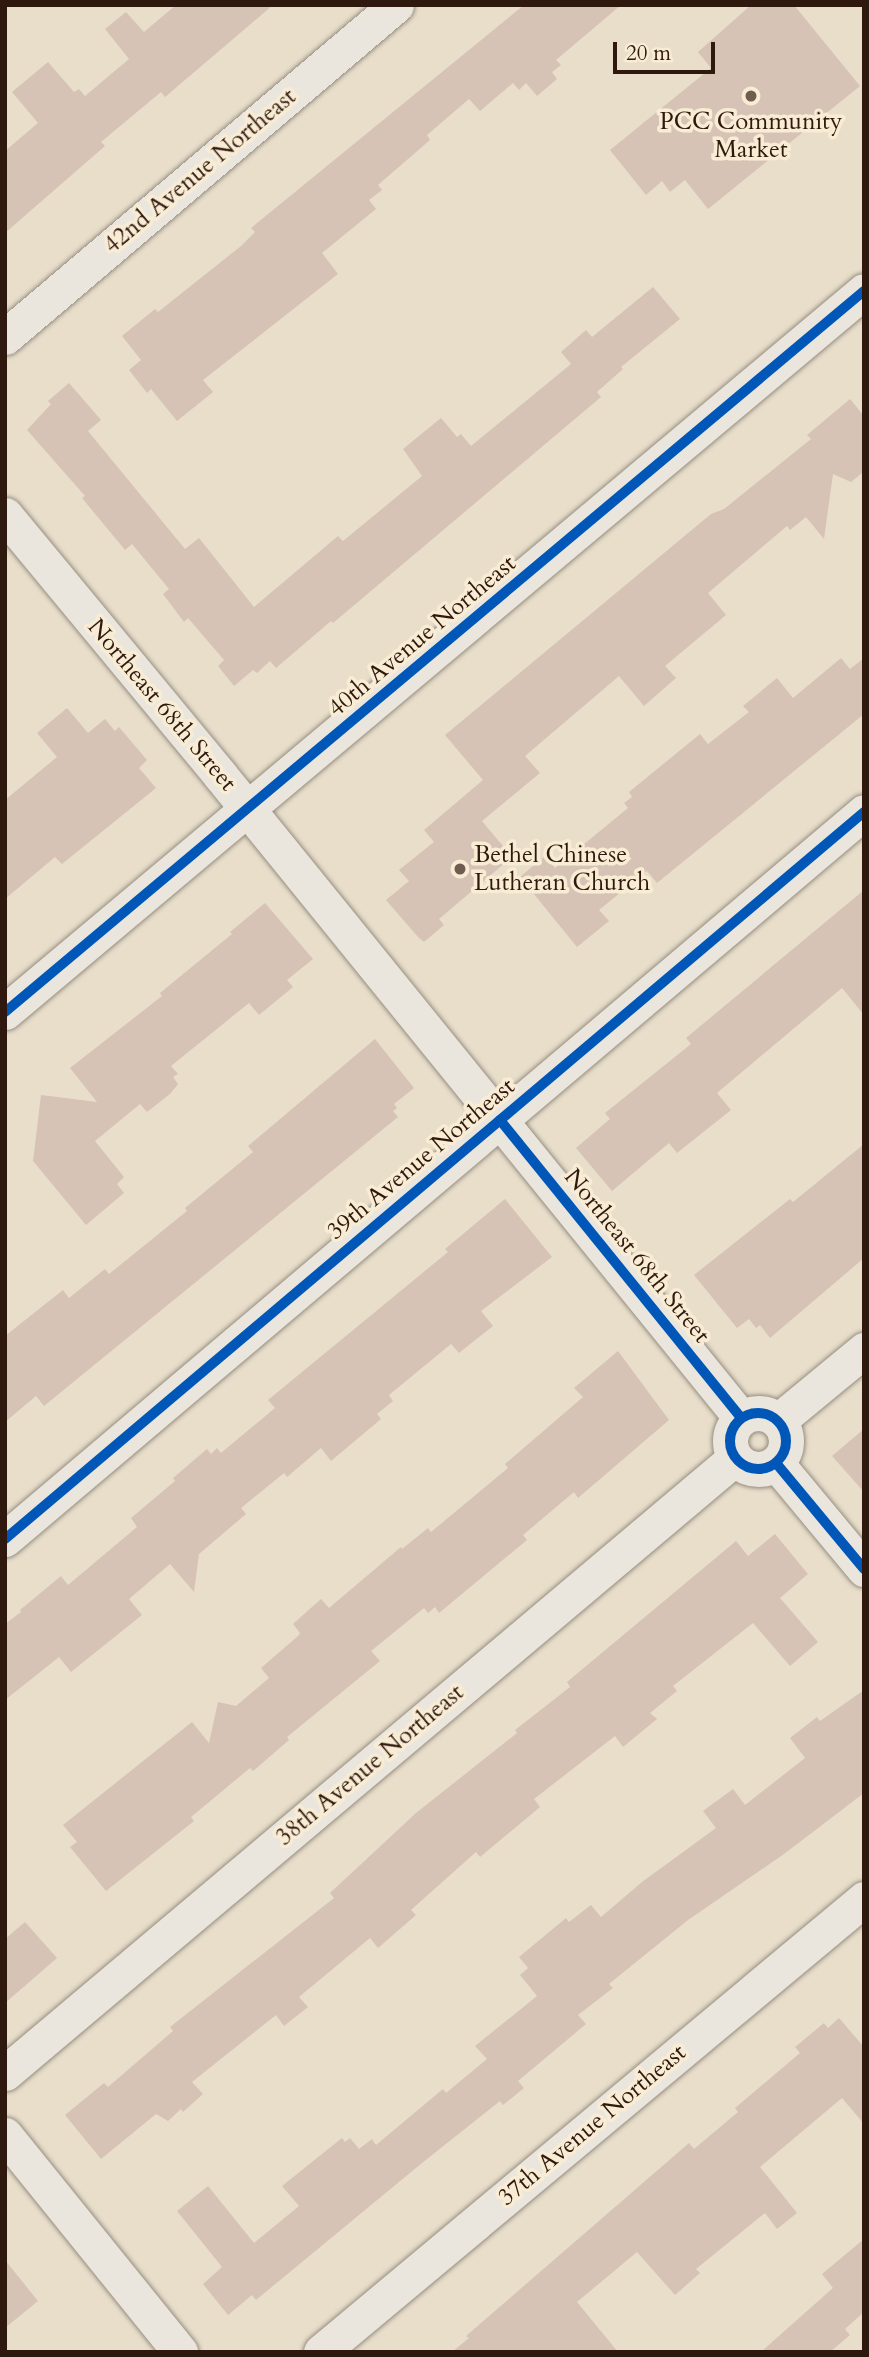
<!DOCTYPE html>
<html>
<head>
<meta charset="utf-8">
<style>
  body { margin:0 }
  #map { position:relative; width:869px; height:2357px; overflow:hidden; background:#e8deca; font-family:Cardo,serif }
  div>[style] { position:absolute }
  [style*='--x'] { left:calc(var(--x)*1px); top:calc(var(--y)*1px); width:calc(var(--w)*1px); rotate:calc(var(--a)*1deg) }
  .building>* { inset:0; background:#d6c3b5 }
  .roads { filter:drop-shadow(0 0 2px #978e81) drop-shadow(0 0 2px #978e81) }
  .minor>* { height:35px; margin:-17.5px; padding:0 17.5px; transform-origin:17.5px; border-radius:17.5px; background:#ebe6dd }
  .minor>.ring { margin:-17.5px; padding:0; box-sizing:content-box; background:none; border:35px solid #ebe6dd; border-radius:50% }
  .cycleway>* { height:10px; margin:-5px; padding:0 5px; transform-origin:5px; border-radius:5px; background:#0057b8 }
  .cycleway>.ring { margin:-5px; padding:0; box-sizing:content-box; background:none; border:10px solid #0057b8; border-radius:50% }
  .dots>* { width:19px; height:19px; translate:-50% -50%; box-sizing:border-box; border:4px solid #f8ecd4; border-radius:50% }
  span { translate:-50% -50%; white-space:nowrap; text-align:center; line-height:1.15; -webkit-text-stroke:7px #f8ecd4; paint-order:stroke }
  .poi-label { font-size:24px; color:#2f180e }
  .left { translate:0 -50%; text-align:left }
  .street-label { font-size:24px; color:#2f180e }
  .frame { position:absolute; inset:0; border:7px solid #2f180e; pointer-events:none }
  .scale { position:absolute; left:613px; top:42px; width:102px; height:32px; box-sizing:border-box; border:4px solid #2f180e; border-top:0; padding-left:9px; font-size:21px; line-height:24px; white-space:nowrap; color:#2f180e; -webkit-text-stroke:5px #f8ecd4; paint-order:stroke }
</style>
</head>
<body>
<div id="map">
  <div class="building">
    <i style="clip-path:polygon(176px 5px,273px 5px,165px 97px,161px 92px,101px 142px,105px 146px,5px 233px,5px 151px,38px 123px,12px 92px,48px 62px,74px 92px,79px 89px,85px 96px,129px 59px,105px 29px,126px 12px,144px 32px)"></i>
    <i style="clip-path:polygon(524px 5px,621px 5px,556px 60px,561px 65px,552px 72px,557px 79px,537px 96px,526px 83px,519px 90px,513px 83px,480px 111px,469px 99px,427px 135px,430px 140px,378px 185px,382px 190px,369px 200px,376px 209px,322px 253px,338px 274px,203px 380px,213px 392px,177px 421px,151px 389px,147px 393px,129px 370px,141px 360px,122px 336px,155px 309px,158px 312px,241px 246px,255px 232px,251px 228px)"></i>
    <i style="clip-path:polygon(751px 5px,794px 5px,860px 86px,708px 209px,685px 180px,670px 192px,662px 181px,646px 195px,610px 150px,711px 68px,698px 52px)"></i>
    <i style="clip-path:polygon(653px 287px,680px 319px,621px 367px,623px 369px,597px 392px,601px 397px,333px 623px,331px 621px,276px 668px,270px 661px,257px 673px,253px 670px,234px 686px,218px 666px,224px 660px,188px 618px,184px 622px,163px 594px,169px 589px,132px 544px,125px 550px,82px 498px,85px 496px,27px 430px,51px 404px,48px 401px,69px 383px,101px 420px,88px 431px,185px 549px,199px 538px,254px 607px,338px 536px,343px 541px,422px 476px,403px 449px,441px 418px,457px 437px,461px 434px,471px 446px,571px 364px,561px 352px,586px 330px,592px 337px)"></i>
    <i style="clip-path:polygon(850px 399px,864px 416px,862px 473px,851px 482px,833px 474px,824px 539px,806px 517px,790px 530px,787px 526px,708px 593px,726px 615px,665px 666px,676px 678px,644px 706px,619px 676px,525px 756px,540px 773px,482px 821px,512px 857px,439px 919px,444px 925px,424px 942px,418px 937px,386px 900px,409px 881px,399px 870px,434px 842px,424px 830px,483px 780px,445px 735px,711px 514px,724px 509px,811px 439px,807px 435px)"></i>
    <i style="clip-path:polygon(841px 658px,850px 669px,864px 658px,864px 714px,657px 883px,647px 871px,599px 910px,609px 921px,577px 947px,520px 877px,545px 856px,555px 868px,628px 808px,624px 803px,632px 797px,629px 792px,700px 734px,708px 744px,749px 712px,743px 706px,777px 678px,793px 698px)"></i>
    <i style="clip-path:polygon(67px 708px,88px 733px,105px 719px,115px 731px,119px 727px,147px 760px,139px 768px,156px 788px,62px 864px,55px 857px,5px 899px,5px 800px,57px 757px,37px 733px)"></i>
    <i style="clip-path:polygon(864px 890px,864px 1015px,842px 988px,717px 1093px,731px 1110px,677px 1153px,669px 1143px,612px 1191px,576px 1148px,610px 1119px,605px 1113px,691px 1044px,686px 1038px)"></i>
    <i style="clip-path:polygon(265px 903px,313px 959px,287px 980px,293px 987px,259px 1015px,249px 1003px,171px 1066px,178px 1074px,173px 1077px,178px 1084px,170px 1094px,147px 1112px,140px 1104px,95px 1141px,124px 1177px,117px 1184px,124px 1193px,86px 1225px,33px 1161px,41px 1095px,97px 1102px,70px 1068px,162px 996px,160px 993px,232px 934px,230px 932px)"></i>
    <i style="clip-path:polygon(375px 1039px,414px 1088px,394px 1104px,397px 1108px,393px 1111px,398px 1117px,44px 1406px,36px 1396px,5px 1422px,5px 1336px,63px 1290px,69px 1298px,105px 1269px,109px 1274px,187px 1211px,185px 1208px,253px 1152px,248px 1146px)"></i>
    <i style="clip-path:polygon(864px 1144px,864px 1258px,770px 1338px,760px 1325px,756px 1328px,749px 1319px,737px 1328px,694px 1275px,790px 1199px,793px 1202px)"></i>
    <i style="clip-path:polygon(505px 1199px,552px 1257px,481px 1311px,493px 1326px,459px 1353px,451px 1344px,389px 1395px,393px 1401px,377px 1414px,381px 1419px,331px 1461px,321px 1448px,287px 1477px,284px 1473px,241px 1508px,246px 1514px,199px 1554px,194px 1592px,170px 1564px,129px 1599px,142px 1615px,71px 1672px,59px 1657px,5px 1700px,5px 1624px,21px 1612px,20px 1610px,61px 1576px,68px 1585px,137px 1527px,131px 1518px,175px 1481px,173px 1478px,207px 1449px,211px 1454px,217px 1448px,221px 1453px,275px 1408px,268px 1400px,448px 1252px,445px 1249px)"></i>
    <i style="clip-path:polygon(618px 1351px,669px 1420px,578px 1498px,574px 1492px,523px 1535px,527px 1540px,439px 1613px,435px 1607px,428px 1613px,424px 1608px,371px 1651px,380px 1661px,287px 1737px,289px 1740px,253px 1771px,250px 1768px,191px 1817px,194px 1821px,106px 1891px,70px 1847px,77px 1842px,63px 1825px,192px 1722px,209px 1743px,218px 1702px,236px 1706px,269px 1678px,261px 1668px,298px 1636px,300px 1633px,293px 1624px,321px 1599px,329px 1608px,401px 1547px,402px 1549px,428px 1528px,431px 1532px,508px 1468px,505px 1464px,583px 1397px,574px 1388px)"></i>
    <i style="clip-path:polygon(864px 1429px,864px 1492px,832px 1456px)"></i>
    <i style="clip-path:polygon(775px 1534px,808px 1574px,780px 1598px,818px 1642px,790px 1666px,753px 1623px,673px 1686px,677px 1691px,650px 1713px,657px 1719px,623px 1747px,615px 1736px,534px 1799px,540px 1807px,480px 1857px,476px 1852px,411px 1910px,416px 1915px,378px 1948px,370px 1938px,299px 1997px,308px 2007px,284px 2026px,276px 2015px,192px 2082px,203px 2094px,183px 2112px,181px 2109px,168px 2121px,156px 2114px,101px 2159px,65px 2115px,104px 2083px,108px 2087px,173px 2031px,170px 2027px,334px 1898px,330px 1893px,416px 1813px,517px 1733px,515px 1730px,570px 1687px,567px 1682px,736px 1541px,748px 1556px)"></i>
    <i style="clip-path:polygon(864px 1690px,864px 1793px,784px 1854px,688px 1920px,609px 1984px,613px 1988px,578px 2015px,586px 2024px,518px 2081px,524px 2088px,503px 2105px,500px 2101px,422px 2163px,256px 2300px,252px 2295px,228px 2315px,203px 2284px,222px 2267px,177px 2211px,208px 2186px,254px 2243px,299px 2206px,282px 2186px,342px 2138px,345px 2142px,350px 2138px,359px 2149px,372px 2139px,376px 2145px,443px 2089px,446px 2093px,487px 2059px,475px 2046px,537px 1996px,520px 1975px,528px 1968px,519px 1957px,566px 1918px,569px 1922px,591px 1905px,601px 1917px,642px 1882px,716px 1828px,703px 1811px,733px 1789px,745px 1805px,805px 1758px,790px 1738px,817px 1717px,820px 1721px)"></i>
    <i style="clip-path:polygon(25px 1922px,57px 1958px,5px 2003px,5px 1939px)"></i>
    <i style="clip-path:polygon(839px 2018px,864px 2047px,864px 2124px,842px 2098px,760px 2167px,797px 2213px,777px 2229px,765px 2213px,696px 2269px,700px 2273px,675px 2295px,637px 2252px,577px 2302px,618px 2352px,452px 2352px,469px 2338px,466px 2336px,689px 2143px,694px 2149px,738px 2112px,735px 2108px,800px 2053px,795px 2047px,824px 2023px,828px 2028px)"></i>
    <i style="clip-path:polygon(864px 2239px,864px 2312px,845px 2329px,850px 2335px,830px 2352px,761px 2352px,833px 2288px,822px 2274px)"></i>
    <i style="clip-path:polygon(5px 2260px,38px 2301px,5px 2328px)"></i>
  </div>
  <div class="roads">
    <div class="minor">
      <i style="--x:5;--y:337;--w:513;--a:-40.33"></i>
      <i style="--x:5;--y:515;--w:337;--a:50.4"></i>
      <i style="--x:220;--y:775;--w:828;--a:50.98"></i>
      <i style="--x:5;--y:1012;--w:1121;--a:-40.01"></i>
      <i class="ring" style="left:730px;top:1413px;width:21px;height:21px"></i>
      <i style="--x:778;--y:1421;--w:112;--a:-39.5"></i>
      <i style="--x:776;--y:1463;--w:138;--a:50.3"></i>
      <i style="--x:5;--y:1539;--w:1125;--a:-40.24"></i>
      <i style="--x:5;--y:2073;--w:955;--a:-40.11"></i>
      <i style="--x:5;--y:2135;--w:279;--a:51.1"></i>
      <i style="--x:321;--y:2352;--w:707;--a:-39.84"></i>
    </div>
  </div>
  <div class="cycleway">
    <i style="--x:5;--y:1012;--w:1121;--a:-40.01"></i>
    <i style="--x:500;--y:1120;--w:383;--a:51"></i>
    <i class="ring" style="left:730px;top:1413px;width:46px;height:46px"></i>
    <i style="--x:776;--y:1463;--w:138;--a:50.3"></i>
    <i style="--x:5;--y:1539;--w:1125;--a:-40.24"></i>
  </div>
  <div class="dots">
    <i style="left:751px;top:96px;background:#705d50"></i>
    <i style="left:460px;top:869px;background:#705d50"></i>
  </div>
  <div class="poi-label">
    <span style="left:751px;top:136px">PCC Community<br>Market</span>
    <span class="left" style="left:474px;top:869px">Bethel Chinese<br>Lutheran Church</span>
  </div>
  <div class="street-label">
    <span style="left:200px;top:171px;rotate:-40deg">42nd Avenue Northeast</span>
    <span style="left:422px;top:636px;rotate:-40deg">40th Avenue Northeast</span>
    <span style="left:162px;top:705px;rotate:50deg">Northeast 68th Street</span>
    <span style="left:421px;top:1159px;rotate:-40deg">39th Avenue Northeast</span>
    <span style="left:637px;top:1256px;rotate:51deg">Northeast 68th Street</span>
    <span style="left:370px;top:1765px;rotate:-40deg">38th Avenue Northeast</span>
    <span style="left:592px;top:2125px;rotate:-40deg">37th Avenue Northeast</span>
  </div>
  <div class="frame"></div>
  <div class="scale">20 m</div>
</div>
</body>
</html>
